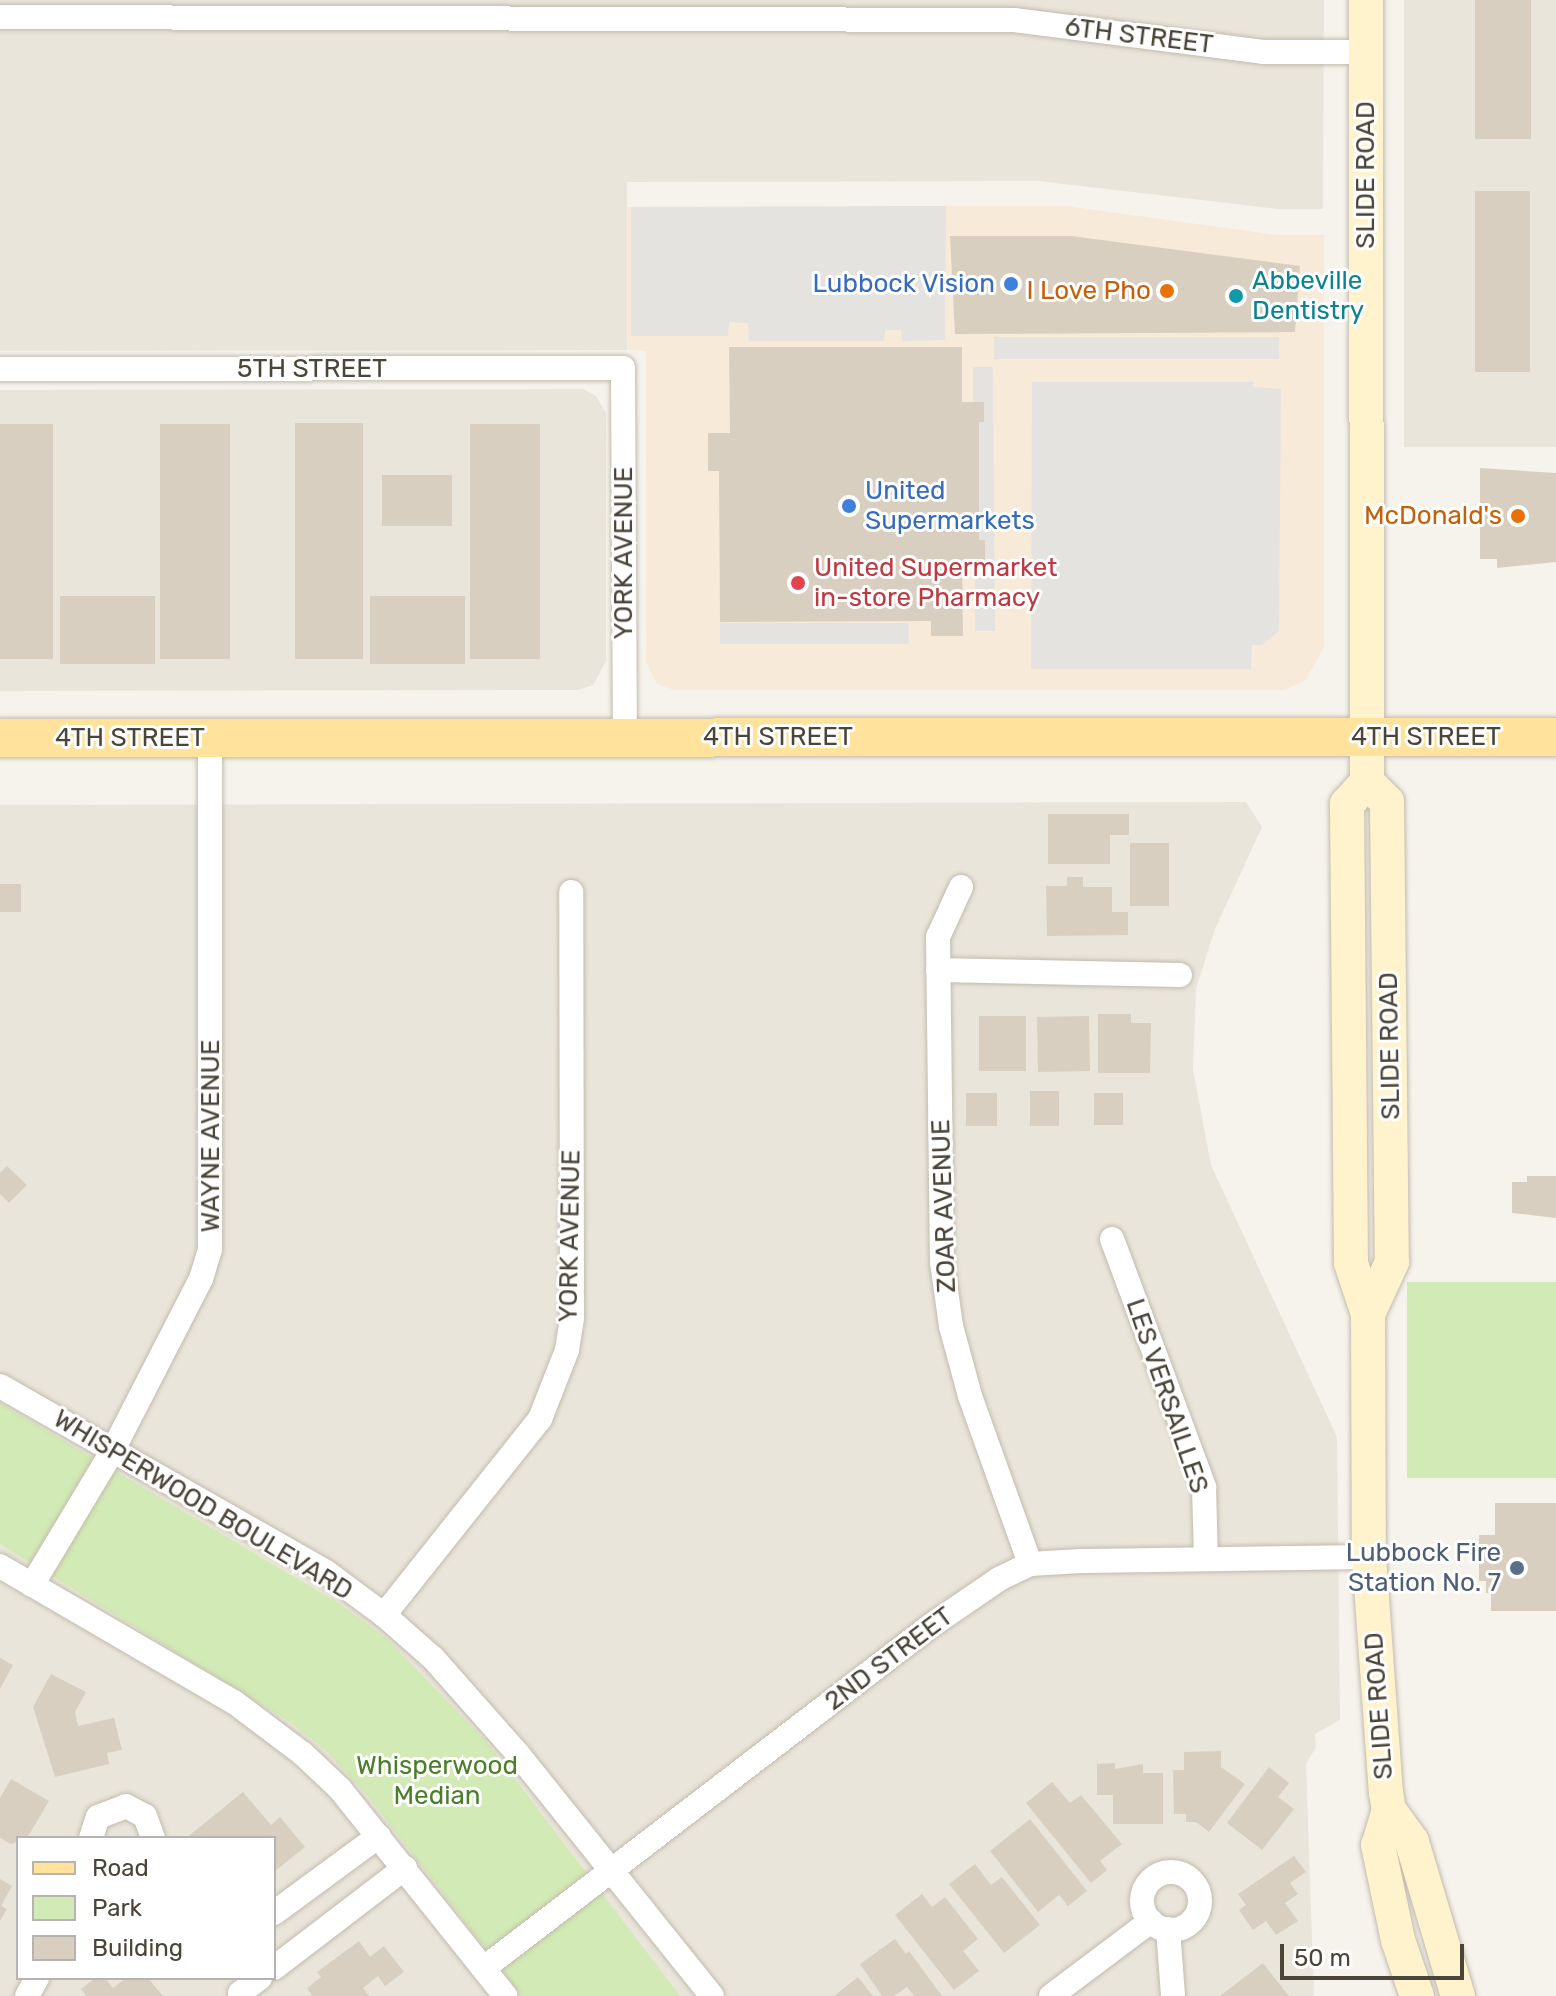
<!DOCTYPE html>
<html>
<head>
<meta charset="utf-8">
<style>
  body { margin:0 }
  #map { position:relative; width:1556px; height:1996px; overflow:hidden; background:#f6f3ec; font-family:Rubik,sans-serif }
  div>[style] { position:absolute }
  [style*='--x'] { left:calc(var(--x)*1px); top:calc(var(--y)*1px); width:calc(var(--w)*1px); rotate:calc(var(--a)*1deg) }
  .residential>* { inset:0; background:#eae5da; transform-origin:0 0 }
  .commercial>* { inset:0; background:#f7ead8 }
  .green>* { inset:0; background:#d2eab5; transform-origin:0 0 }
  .parking>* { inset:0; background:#e5e3e0; transform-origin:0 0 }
  .building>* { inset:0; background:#d8cfc1; transform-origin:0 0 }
  .roads { filter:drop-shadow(0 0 2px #c2bbae) drop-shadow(0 0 2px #c2bbae) }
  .street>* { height:24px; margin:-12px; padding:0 12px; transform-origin:12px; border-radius:12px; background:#fff }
  .street>.ring { margin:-12px; padding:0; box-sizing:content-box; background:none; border:24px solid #fff; border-radius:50% }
  .secondary>* { height:34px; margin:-17px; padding:0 17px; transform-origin:17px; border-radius:17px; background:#fff3cd }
  .primary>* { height:38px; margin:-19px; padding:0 19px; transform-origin:19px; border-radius:19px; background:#ffe39c }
  .dots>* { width:22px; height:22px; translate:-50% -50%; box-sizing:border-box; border:4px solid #fff; border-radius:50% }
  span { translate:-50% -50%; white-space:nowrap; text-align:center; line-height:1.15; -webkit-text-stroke:6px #fff; paint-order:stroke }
  .street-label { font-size:26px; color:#4b4439 }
  .culture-label { font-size:26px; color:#0d838f }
  .left { translate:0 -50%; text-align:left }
  .shop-label { font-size:26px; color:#366cbe }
  .right { translate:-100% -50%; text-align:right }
  .food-label { font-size:26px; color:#c56008 }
  .health-label { font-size:26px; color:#be3a42 }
  .service-label { font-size:26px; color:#4e5e75 }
  .park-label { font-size:26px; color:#4a7f2a }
  .legend { position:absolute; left:16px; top:1836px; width:260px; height:144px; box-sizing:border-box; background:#fff; border:2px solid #b7b4b0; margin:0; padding:10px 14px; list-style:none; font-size:24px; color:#4b4439 }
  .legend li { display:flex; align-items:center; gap:16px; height:40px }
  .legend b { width:40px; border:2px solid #b7b4b0 }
  .scale { position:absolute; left:1280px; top:1944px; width:184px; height:36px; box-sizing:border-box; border:4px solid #4b4439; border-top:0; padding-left:10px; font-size:24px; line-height:28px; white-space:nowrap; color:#4b4439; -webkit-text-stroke:6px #fff; paint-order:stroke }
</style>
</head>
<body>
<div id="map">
  <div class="residential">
    <i style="clip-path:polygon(0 0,1324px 0,1323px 209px,1278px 209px,1038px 181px,627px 182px,627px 350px,0 351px)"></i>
    <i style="left:1404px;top:0;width:152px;height:447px"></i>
    <i style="clip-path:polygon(583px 389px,596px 396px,606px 413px,606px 661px,593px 685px,578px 690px,0 691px,0 390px)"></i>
    <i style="clip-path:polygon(evenodd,1246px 802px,1262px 827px,1215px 929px,1196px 989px,1193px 1069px,1211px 1165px,1337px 1437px,1340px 1720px,1315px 1734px,1316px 1747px,1306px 1764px,1314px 1996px,0 1996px,0 805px,1246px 802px,18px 1838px,274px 1838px,274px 1978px,18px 1978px,18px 1838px)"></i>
  </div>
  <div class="commercial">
    <i style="clip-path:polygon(1066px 206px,1278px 235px,1324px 235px,1324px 647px,1306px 680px,1284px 690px,674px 690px,657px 684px,646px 662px,646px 351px,627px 350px,627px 207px)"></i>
  </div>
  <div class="green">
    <i style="left:1407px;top:1282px;width:149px;height:196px"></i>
    <i style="clip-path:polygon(0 1403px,340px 1604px,387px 1639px,486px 1741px,680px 1996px,522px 1996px,367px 1795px,326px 1751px,290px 1722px,0 1544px)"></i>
  </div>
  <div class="parking">
    <i style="clip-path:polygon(946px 206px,945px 340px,902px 341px,901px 330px,885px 330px,884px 341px,749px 341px,748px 323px,729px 322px,728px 336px,631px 336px,631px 207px)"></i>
    <i style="left:994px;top:337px;width:285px;height:22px"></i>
    <i style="clip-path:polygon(973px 367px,993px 367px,995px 631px,975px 631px,975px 560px,985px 559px,985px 541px,979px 540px,979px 422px,984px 422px,984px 403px,973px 402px)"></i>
    <i style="clip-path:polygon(1032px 382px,1253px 382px,1253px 387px,1281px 389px,1279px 631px,1262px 645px,1252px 645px,1251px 669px,1031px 669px)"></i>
    <i style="left:909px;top:623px;width:21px;height:189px;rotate:90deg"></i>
  </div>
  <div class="building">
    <i style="left:1475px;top:0;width:56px;height:139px"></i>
    <i style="left:1475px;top:191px;width:55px;height:181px"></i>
    <i style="clip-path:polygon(950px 236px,1071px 236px,1300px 266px,1295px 332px,955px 334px)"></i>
    <i style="clip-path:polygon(729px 347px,962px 347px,962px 402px,984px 402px,984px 422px,979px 422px,979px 540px,985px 540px,985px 560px,962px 560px,963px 636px,931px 636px,931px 621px,720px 622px,719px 471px,708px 471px,708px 433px,730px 433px)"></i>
    <i style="left:295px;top:423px;width:68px;height:236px"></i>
    <i style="left:0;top:424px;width:53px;height:235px"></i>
    <i style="left:160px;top:424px;width:70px;height:235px"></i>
    <i style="left:470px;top:424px;width:70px;height:235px"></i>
    <i style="clip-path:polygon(1480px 468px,1556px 473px,1556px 562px,1497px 568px,1497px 559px,1480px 559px)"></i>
    <i style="left:382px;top:475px;width:70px;height:51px"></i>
    <i style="left:60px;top:596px;width:95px;height:68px"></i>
    <i style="left:370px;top:596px;width:95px;height:68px"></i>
    <i style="clip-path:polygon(1048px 814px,1129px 814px,1129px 835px,1110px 835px,1110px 864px,1048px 864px)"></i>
    <i style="left:1130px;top:843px;width:39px;height:63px"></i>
    <i style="clip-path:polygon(1067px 877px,1083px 877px,1083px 887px,1112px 887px,1112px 912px,1128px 912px,1128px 935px,1047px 936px,1046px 886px,1067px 886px)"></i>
    <i style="left:0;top:884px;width:21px;height:28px"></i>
    <i style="clip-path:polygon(1098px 1014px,1131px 1014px,1131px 1023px,1151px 1023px,1150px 1073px,1098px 1073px)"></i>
    <i style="left:979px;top:1016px;width:47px;height:55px"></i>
    <i style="left:1089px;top:1016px;width:55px;height:52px;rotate:89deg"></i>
    <i style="left:1059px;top:1091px;width:35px;height:29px;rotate:90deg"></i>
    <i style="left:997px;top:1093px;width:33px;height:31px;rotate:90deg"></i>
    <i style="left:1123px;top:1093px;width:32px;height:29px;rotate:90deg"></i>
    <i style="clip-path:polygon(7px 1166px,27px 1185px,9px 1203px,0 1194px,0 1173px)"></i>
    <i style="clip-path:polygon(1527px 1176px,1556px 1176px,1556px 1218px,1512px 1213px,1512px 1182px,1527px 1182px)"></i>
    <i style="clip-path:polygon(1495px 1503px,1556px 1503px,1556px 1611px,1491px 1611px,1491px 1593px,1486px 1593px,1486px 1581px,1479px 1581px,1479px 1535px,1495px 1535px)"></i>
    <i style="clip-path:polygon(0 1658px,13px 1665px,0 1689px)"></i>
    <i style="clip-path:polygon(51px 1674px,86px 1692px,75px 1712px,78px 1726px,114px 1718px,122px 1750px,107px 1753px,109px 1764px,55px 1777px,33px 1707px)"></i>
    <i style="clip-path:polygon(1221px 1751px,1221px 1767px,1245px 1784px,1209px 1832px,1196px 1822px,1186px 1822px,1186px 1814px,1174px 1814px,1173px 1770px,1184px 1770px,1184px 1752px)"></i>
    <i style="clip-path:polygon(1115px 1763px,1115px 1769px,1143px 1764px,1143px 1773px,1163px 1773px,1163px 1824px,1113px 1824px,1113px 1795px,1097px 1795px,1097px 1764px)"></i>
    <i style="clip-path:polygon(1269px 1767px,1289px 1783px,1278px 1797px,1294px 1809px,1262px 1850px,1227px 1823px)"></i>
    <i style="clip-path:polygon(11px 1779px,49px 1801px,27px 1838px,11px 1844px,0 1838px,0 1798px)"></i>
    <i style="clip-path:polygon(1052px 1782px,1070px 1803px,1081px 1795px,1122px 1844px,1100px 1861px,1107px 1870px,1091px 1883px,1026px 1803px)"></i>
    <i style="clip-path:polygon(243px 1792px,271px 1825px,280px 1817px,305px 1847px,274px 1872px,274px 1838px,186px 1838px)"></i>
    <i style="clip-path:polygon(1030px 1819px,1087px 1891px,1068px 1906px,1059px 1895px,1038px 1912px,990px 1851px)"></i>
    <i style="clip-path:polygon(1294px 1856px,1306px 1872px,1290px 1883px,1298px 1894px,1285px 1903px,1298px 1921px,1276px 1935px,1266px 1921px,1253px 1930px,1239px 1910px,1246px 1905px,1238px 1894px)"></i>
    <i style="clip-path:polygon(975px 1864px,991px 1885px,1002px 1877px,1040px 1925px,1004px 1953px,949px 1884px)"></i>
    <i style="clip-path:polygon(0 1879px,12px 1886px,1px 1906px,7px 1909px,0 1921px)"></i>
    <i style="clip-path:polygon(922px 1894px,932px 1907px,945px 1897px,978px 1939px,963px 1951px,979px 1971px,954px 1990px,895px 1915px)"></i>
    <i style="clip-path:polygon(895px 1939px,906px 1954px,909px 1951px,942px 1996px,914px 1996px,907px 1987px,894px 1996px,882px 1996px,860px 1964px)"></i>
    <i style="clip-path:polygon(359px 1941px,370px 1957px,384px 1946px,404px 1972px,385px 1986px,378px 1976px,363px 1988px,369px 1996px,312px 1996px,307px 1988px,321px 1977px,317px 1972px)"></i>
    <i style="clip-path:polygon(1263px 1963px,1289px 1996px,1220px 1996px)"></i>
    <i style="clip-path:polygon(858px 1977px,873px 1996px,834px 1996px)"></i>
    <i style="clip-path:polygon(95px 1978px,105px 1978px,113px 1988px,126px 1978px,148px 1978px,163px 1996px,86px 1996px,81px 1989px)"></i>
  </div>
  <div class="roads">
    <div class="street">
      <i style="--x:0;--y:17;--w:1014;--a:0.17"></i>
      <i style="--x:1014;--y:20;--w:251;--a:7.3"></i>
      <i style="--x:1263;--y:52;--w:103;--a:0"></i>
      <i style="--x:0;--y:369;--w:623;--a:-0.09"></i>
      <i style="--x:623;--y:368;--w:370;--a:89.7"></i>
      <i style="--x:961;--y:887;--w:55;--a:114.7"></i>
      <i style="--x:938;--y:937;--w:325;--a:89.3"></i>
      <i style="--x:942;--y:1262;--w:65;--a:82"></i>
      <i style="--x:951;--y:1326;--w:73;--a:74.8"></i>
      <i style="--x:970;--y:1396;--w:178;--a:70.3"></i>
      <i style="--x:938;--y:970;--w:242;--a:1.2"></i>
      <i style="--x:1112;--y:1239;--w:265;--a:69.6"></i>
      <i style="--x:1204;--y:1487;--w:70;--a:88.4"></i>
      <i style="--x:0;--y:1386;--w:375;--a:29.7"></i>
      <i style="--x:326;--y:1572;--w:72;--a:36.6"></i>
      <i style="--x:384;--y:1615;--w:65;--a:41.3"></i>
      <i style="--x:433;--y:1658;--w:128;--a:48.5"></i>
      <i style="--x:518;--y:1754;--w:310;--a:51.3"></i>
      <i style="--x:0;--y:1566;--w:271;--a:30.2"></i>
      <i style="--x:234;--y:1702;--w:86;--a:37"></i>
      <i style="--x:303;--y:1754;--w:51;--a:43.4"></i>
      <i style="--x:340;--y:1789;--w:265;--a:51.4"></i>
      <i style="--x:32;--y:1585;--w:157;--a:-59"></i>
      <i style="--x:113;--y:1450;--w:192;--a:-62.8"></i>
      <i style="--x:201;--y:1279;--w:31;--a:-73"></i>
      <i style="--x:210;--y:1249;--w:510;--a:-90"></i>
      <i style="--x:384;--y:1615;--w:251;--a:-51.5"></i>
      <i style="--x:540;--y:1419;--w:74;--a:-68.6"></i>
      <i style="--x:567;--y:1350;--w:33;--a:-81"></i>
      <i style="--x:572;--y:1317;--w:425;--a:-90.1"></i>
      <i style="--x:91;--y:1838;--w:22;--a:-72"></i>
      <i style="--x:98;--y:1817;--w:30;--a:-21"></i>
      <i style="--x:126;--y:1806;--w:21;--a:28"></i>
      <i style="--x:145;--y:1816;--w:23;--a:70"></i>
      <i class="ring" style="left:1142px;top:1872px;width:34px;height:34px"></i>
      <i style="--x:274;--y:1913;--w:130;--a:-36.3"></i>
      <i style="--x:1168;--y:1929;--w:67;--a:85.7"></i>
      <i style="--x:274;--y:1968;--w:165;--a:-37.4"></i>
      <i style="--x:484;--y:1968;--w:561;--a:-37.46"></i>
      <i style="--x:929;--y:1627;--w:85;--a:-34.4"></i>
      <i style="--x:999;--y:1579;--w:34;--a:-26"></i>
      <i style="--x:1030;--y:1564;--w:51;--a:-3.4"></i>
      <i style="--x:1081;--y:1561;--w:288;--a:-0.8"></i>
      <i style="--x:240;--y:1993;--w:25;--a:-37"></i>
      <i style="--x:27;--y:1996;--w:21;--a:-61"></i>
      <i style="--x:1051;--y:1996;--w:125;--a:-36.9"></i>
    </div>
    <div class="secondary">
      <i style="--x:1366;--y:0;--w:782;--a:89.93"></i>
      <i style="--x:1367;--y:782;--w:30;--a:132"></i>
      <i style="--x:1347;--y:804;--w:459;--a:89.5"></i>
      <i style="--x:1351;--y:1263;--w:54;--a:71.6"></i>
      <i style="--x:1368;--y:1314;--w:243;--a:89.8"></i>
      <i style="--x:1369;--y:1557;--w:236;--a:85.9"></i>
      <i style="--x:1386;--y:1792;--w:18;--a:81"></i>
      <i style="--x:1389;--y:1810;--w:39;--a:54"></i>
      <i style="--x:1412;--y:1842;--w:161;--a:73.4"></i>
      <i style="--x:1367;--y:782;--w:28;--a:45"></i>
      <i style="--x:1387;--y:802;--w:460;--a:89.4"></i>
      <i style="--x:1392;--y:1262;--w:57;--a:114.8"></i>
      <i style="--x:1389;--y:1810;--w:37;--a:107"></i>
      <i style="--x:1378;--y:1845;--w:97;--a:78.1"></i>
      <i style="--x:1398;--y:1940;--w:59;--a:71.3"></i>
    </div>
    <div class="primary">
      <i style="--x:0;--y:738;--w:1556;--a:-0.04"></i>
    </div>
  </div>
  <div class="dots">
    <i style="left:1011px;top:284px;background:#3f7fe0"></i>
    <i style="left:1167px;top:291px;background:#e8710a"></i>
    <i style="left:1236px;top:296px;background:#0f9aa8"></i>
    <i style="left:849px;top:506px;background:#3f7fe0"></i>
    <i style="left:1518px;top:516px;background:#e8710a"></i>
    <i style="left:798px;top:583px;background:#e0444e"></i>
    <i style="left:1517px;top:1568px;background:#5c6f8a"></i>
  </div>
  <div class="street-label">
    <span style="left:1139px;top:36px;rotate:7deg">6TH STREET</span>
    <span style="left:1366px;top:175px;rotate:-90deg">SLIDE ROAD</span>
    <span style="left:312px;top:369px">5TH STREET</span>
    <span style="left:624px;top:553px;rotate:-90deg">YORK AVENUE</span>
    <span style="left:778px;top:737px">4TH STREET</span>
    <span style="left:1426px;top:737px">4TH STREET</span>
    <span style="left:130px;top:738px">4TH STREET</span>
    <span style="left:1390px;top:1046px;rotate:-91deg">SLIDE ROAD</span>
    <span style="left:211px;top:1136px;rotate:-90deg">WAYNE AVENUE</span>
    <span style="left:944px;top:1206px;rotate:-92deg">ZOAR AVENUE</span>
    <span style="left:570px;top:1236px;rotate:-89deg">YORK AVENUE</span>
    <span style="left:1167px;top:1396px;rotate:71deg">LES VERSAILLES</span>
    <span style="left:203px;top:1505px;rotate:31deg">WHISPERWOOD BOULEVARD</span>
    <span style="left:889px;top:1659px;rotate:-37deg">2ND STREET</span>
    <span style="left:1379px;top:1706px;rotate:-94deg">SLIDE ROAD</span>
  </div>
  <div class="culture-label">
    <span class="left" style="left:1252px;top:296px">Abbeville<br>Dentistry</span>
  </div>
  <div class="shop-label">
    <span class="right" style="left:995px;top:284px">Lubbock Vision</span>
    <span class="left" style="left:865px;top:506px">United<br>Supermarkets</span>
  </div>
  <div class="food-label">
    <span class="right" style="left:1151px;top:291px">I Love Pho</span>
    <span class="right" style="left:1502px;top:516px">McDonald's</span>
  </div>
  <div class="health-label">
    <span class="left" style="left:814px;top:583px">United Supermarket<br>in-store Pharmacy</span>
  </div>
  <div class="service-label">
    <span class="right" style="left:1501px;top:1568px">Lubbock Fire<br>Station No. 7</span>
  </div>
  <div class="park-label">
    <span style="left:437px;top:1781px">Whisperwood<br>Median</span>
  </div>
  <ul class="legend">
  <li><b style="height:10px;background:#ffe39c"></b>Road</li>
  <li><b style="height:22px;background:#d2eab5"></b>Park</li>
  <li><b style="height:22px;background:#d8cfc1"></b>Building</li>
  </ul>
  <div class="scale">50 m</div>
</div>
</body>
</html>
